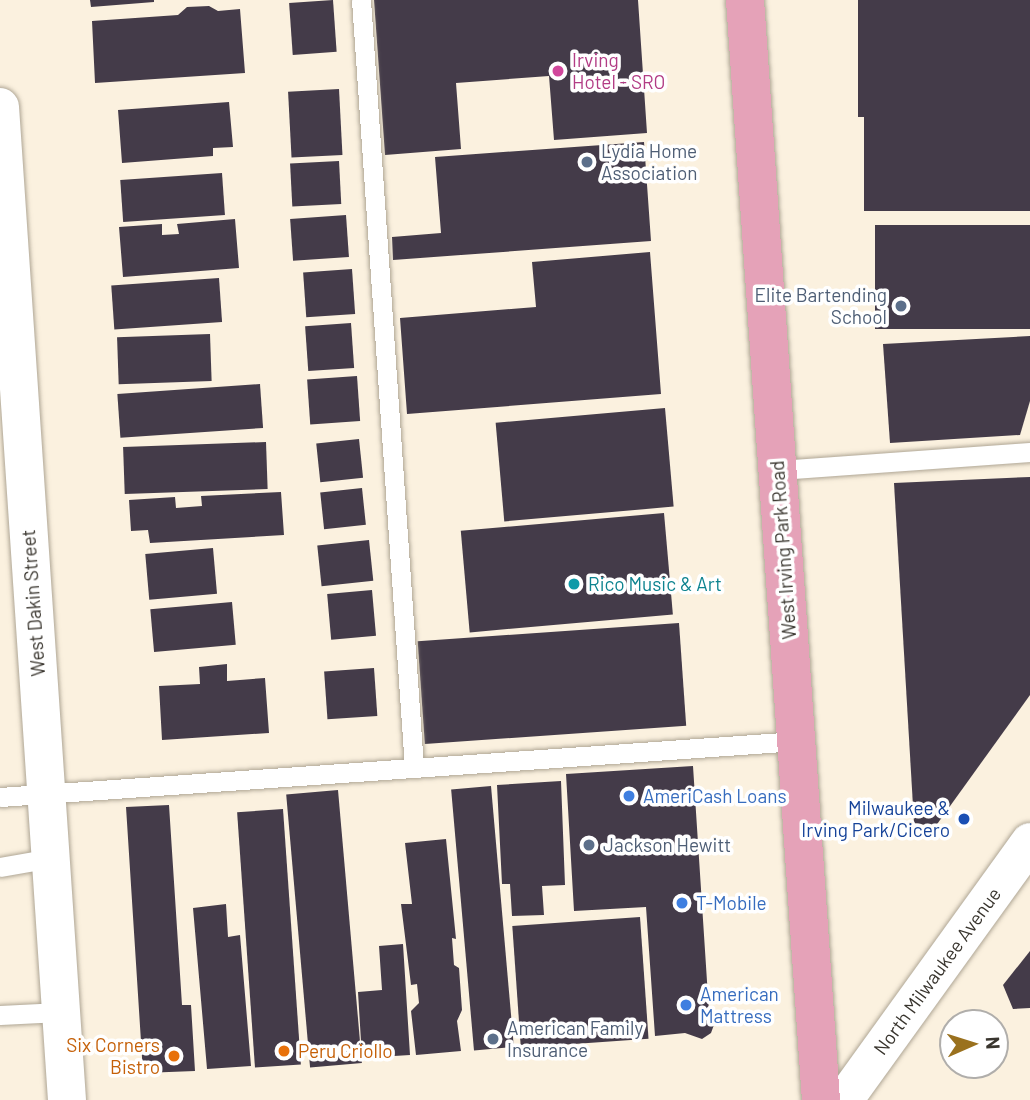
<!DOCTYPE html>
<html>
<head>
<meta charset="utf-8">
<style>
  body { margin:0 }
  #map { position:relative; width:1030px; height:1100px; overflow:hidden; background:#fbf1df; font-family:Barlow,sans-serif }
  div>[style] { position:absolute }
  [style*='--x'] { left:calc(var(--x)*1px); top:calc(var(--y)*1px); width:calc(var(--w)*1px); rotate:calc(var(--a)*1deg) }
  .building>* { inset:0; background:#443b49; transform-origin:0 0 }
  .roads { filter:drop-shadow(0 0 2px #afa695) drop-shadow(0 0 2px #afa695) }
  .lane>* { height:19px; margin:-9.5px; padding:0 9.5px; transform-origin:9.5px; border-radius:9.5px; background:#fff }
  .street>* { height:38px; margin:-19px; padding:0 19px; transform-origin:19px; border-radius:19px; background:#fff }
  .secondary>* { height:38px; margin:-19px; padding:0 19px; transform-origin:19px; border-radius:19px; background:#fff }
  .primary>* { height:38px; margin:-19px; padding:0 19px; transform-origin:19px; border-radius:19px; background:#e5a2b8 }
  .dots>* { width:19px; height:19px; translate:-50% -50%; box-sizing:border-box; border:4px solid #fff; border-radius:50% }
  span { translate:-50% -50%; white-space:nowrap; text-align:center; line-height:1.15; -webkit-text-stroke:7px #fff; paint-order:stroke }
  .hotel-label { font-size:19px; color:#b23c85 }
  .left { translate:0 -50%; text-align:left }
  .service-label { font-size:19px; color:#4e5e75 }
  .right { translate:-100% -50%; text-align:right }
  .street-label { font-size:19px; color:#39352e }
  .culture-label { font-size:19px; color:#0d838f }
  .shop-label { font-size:19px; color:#366cbe }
  .transit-label { font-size:19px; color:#164399 }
  .food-label { font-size:19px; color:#c56008 }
  .north { position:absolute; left:939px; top:1009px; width:70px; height:70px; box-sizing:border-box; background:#fff; border:2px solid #b0aeab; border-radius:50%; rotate:87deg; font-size:19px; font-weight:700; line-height:28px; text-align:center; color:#39352e }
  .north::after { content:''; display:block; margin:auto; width:24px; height:32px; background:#9a711e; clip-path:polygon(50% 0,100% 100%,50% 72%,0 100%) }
</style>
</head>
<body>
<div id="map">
  <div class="building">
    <i style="clip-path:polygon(90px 0,154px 0,154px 2px,91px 7px)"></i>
    <i style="left:333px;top:0;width:52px;height:44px;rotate:86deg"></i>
    <i style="clip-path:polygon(374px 0,638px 0,647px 133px,554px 140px,549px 76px,456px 83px,461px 149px,385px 155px)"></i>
    <i style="left:858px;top:0;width:172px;height:117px"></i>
    <i style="clip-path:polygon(209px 6px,218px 11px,240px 9px,245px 73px,95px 83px,92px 21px,178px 15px,187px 7px)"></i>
    <i style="left:339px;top:89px;width:66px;height:51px;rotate:87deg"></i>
    <i style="clip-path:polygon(229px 102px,233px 147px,213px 148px,213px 156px,122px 163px,118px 110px)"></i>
    <i style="left:1030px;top:116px;width:95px;height:166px;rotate:90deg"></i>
    <i style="clip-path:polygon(644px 142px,651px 241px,393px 260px,392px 237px,441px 233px,435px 157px)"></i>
    <i style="left:339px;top:161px;width:43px;height:49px;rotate:87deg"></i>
    <i style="left:222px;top:173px;width:42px;height:102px;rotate:86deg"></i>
    <i style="left:346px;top:215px;width:42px;height:56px;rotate:86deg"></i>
    <i style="clip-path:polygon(235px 219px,239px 268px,123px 277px,119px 227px,162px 224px,162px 235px,179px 234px,177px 224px)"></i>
    <i style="left:1030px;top:225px;width:104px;height:155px;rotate:90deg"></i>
    <i style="clip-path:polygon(650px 252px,661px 394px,407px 414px,400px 318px,536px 307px,532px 262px)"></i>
    <i style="left:352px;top:269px;width:45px;height:49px;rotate:86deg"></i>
    <i style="left:219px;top:278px;width:44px;height:108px;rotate:86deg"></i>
    <i style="left:351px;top:323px;width:45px;height:46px;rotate:86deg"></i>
    <i style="left:210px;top:334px;width:47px;height:93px;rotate:88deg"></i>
    <i style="clip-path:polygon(1030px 336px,1030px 401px,1020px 435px,890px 443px,883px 344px)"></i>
    <i style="left:357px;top:376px;width:45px;height:50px;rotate:86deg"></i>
    <i style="left:260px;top:384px;width:44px;height:143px;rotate:86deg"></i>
    <i style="left:665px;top:408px;width:99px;height:170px;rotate:85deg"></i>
    <i style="left:359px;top:439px;width:39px;height:43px;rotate:84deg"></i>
    <i style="left:266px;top:442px;width:47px;height:143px;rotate:88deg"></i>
    <i style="clip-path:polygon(1030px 477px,1030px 695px,935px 827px,914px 823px,894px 483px)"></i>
    <i style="left:362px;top:488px;width:37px;height:42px;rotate:84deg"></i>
    <i style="clip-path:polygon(281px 492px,284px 535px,150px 543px,148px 530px,131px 531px,129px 500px,175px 497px,176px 508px,202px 506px,201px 496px)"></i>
    <i style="left:664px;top:513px;width:102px;height:204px;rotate:85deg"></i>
    <i style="left:369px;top:540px;width:41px;height:52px;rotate:84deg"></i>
    <i style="left:213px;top:548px;width:46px;height:68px;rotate:85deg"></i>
    <i style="left:372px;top:590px;width:46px;height:45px;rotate:85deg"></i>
    <i style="left:232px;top:602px;width:43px;height:82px;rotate:85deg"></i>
    <i style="left:679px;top:623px;width:103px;height:262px;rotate:86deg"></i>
    <i style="clip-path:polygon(227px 664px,227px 681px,265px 678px,269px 733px,162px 740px,159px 686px,200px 684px,199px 667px)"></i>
    <i style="left:374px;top:668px;width:48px;height:50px;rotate:86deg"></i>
    <i style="clip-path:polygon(693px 766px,709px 1012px,715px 1022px,711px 1033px,702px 1039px,685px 1033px,655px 1036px,646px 907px,574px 911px,566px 774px)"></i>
    <i style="clip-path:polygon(561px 781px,565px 885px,542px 886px,544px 915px,512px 916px,510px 884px,502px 884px,497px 785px)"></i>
    <i style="left:491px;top:786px;width:262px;height:40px;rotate:85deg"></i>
    <i style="left:338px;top:790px;width:274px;height:52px;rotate:85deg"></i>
    <i style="clip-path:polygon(169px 805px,182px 1005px,191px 1005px,195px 1071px,143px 1073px,126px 807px)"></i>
    <i style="left:283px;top:809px;width:256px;height:46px;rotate:86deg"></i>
    <i style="clip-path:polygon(446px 839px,456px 939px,452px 938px,454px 965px,459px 968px,462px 1010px,457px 1021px,461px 1051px,416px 1055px,411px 1011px,419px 1003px,417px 984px,411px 985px,401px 904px,412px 904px,405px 843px)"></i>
    <i style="clip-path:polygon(226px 904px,228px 937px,240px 935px,251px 1066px,207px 1069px,193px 908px)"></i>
    <i style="left:640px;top:917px;width:122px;height:128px;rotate:86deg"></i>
    <i style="clip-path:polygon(403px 944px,410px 1055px,362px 1058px,358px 992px,382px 990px,379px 946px)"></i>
    <i style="clip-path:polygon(1030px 951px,1030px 1008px,1013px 1009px,1003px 985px)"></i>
  </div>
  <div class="roads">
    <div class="lane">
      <i style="--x:361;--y:0;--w:770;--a:86.05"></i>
      <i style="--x:778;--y:470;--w:253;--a:-4.1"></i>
      <i style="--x:0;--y:797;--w:799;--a:-4.02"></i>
      <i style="--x:0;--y:867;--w:52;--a:-10"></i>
      <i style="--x:0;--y:1015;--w:60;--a:-2.9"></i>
    </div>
    <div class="street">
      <i style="--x:0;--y:107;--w:995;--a:86.14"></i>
    </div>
    <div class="secondary">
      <i style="--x:844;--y:1100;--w:318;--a:-54.2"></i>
    </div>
    <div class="primary">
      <i style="--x:745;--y:0;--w:1103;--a:86.05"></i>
    </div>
  </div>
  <div class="dots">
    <i style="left:558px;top:71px;background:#d1479c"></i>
    <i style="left:587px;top:162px;background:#5c6f8a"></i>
    <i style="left:901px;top:306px;background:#5c6f8a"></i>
    <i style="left:574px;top:584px;background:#0f9aa8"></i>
    <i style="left:629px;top:796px;background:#3f7fe0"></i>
    <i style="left:964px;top:819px;background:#1a4fb4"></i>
    <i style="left:589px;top:845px;background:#5c6f8a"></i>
    <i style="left:682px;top:903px;background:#3f7fe0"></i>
    <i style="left:686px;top:1005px;background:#3f7fe0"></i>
    <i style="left:493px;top:1039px;background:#5c6f8a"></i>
    <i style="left:284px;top:1051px;background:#e8710a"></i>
    <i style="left:174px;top:1056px;background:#e8710a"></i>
  </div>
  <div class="hotel-label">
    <span class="left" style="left:572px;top:71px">Irving<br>Hotel - SRO</span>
  </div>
  <div class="service-label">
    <span class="left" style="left:601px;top:162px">Lydia Home<br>Association</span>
    <span class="right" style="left:887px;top:306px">Elite Bartending<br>School</span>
    <span class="left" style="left:603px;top:845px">Jackson Hewitt</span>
    <span class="left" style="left:507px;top:1039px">American Family<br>Insurance</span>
  </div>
  <div class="street-label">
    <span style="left:783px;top:550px;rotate:-94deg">West Irving Park Road</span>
    <span style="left:33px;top:603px;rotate:-94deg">West Dakin Street</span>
    <span style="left:937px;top:971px;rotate:-54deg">North Milwaukee Avenue</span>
  </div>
  <div class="culture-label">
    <span class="left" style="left:588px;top:584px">Rico Music &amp; Art</span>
  </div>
  <div class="shop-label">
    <span class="left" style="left:643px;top:796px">AmeriCash Loans</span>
    <span class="left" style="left:696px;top:903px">T-Mobile</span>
    <span class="left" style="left:700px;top:1005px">American<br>Mattress</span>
  </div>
  <div class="transit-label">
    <span class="right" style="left:950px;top:819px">Milwaukee &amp;<br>Irving Park/Cicero</span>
  </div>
  <div class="food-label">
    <span class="right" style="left:160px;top:1056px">Six Corners<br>Bistro</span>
    <span class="left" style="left:298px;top:1051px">Peru Criollo</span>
  </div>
  <div class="north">N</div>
</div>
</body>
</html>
